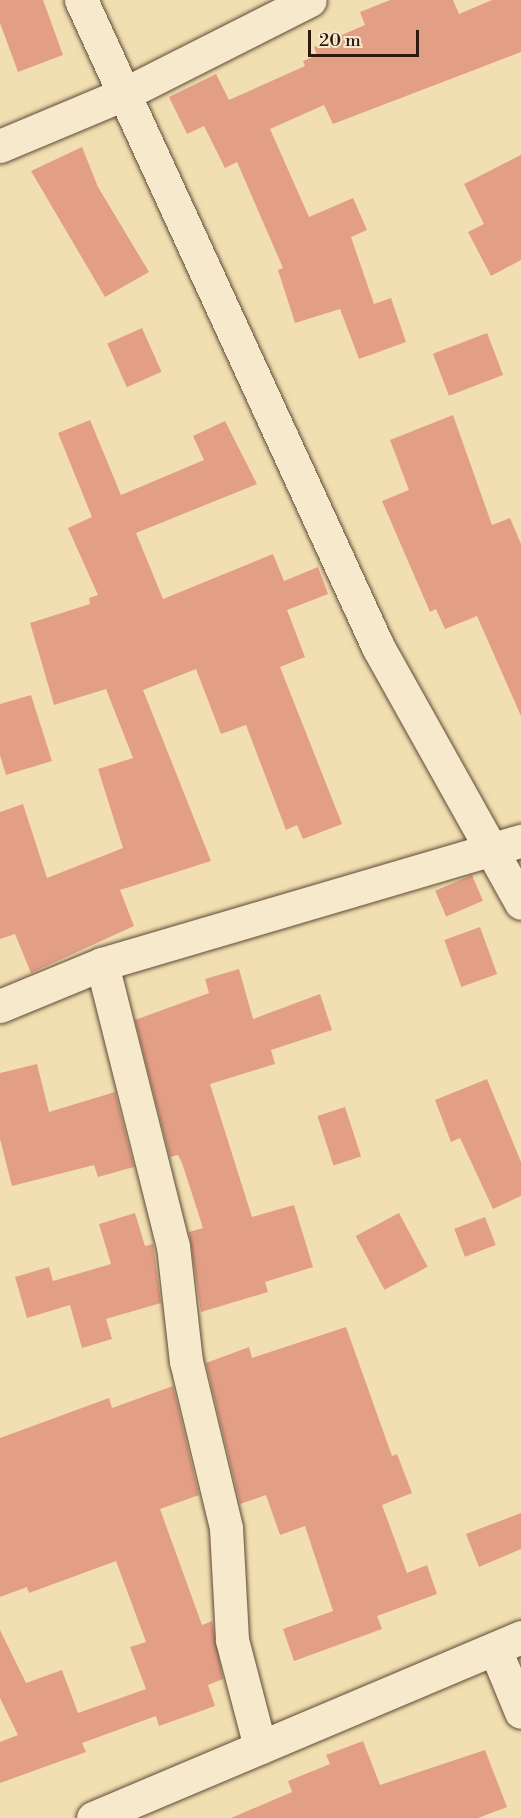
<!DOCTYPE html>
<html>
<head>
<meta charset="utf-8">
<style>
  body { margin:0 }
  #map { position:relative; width:521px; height:1818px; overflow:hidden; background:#f2dfb1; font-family:"Libre Bodoni",serif }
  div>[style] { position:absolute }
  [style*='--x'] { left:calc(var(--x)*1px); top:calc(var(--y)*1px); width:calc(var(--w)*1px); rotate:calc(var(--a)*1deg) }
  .building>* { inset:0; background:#e39f86; transform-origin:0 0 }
  .roads { filter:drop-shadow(0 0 2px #5e4a37) drop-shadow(0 0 2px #5e4a37) }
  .minor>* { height:33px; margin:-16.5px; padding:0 16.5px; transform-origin:16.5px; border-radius:16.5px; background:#f7eacc }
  span { translate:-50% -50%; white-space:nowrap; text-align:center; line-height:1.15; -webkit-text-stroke:6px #f7eacc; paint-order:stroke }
  .scale { position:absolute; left:308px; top:30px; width:111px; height:27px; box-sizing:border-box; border:3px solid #2d190e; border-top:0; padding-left:8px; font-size:18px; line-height:21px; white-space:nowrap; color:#2d190e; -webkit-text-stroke:4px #f7eacc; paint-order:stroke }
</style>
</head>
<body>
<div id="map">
  <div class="building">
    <i style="clip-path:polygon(0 0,43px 0,63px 55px,18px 72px,0 23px)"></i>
    <i style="clip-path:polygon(390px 0,453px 0,459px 14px,492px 0,521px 0,521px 52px,333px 124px,324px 105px,270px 129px,309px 217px,353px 198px,367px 230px,351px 237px,374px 304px,391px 298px,406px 342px,359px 359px,340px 309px,295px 323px,278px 270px,283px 268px,237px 162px,225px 168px,204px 126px,187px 134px,169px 97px,216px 74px,229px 100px,305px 66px,303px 61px,317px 55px,314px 47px,365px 25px,360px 12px)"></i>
    <i style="clip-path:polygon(82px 147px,98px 187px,149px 272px,105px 297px,31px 171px)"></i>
    <i style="clip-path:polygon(521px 155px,521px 260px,491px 276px,468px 232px,484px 224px,464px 184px)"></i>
    <i style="left:142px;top:328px;width:48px;height:38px;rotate:66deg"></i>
    <i style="left:487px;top:333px;width:45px;height:58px;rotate:69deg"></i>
    <i style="clip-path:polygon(453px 415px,492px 525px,510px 518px,521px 544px,521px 716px,477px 616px,445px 629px,436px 609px,430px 612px,382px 501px,409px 490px,390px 440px)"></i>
    <i style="clip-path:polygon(90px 420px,121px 495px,204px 460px,193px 436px,225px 421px,257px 484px,136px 533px,163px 599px,273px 554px,284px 581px,318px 567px,328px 594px,287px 610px,305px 657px,280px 667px,342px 824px,303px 839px,297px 825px,286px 830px,246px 725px,221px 734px,196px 669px,143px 690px,211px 861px,120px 890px,134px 926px,31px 973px,15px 934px,0 939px,0 812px,23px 804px,47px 878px,123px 848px,98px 769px,133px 758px,106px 689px,54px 705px,30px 623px,90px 604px,89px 598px,98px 595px,68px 528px,92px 517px,58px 433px)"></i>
    <i style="clip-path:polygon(31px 695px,52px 761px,6px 775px,0 755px,0 704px)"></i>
    <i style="left:472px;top:875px;width:28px;height:40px;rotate:67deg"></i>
    <i style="left:480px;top:927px;width:50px;height:38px;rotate:70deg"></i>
    <i style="clip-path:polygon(239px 969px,253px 1019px,320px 994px,332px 1030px,271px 1050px,275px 1064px,210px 1084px,252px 1217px,294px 1205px,313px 1267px,265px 1282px,268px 1292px,201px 1312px,189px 1232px,203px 1228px,182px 1163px,178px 1155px,170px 1157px,135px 1020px,209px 993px,205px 979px)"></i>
    <i style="clip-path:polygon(37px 1064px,49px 1112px,115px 1092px,134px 1167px,98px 1177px,94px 1165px,12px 1186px,0 1139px,0 1073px)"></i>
    <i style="clip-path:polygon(487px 1079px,521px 1162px,521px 1196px,493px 1209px,460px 1138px,451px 1142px,435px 1100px)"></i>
    <i style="left:345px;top:1107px;width:52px;height:29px;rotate:72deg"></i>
    <i style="clip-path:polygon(135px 1213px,145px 1246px,153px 1244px,161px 1303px,106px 1319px,112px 1339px,82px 1348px,70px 1305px,27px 1318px,15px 1277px,49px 1267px,53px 1281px,111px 1264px,99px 1224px)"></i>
    <i style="left:399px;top:1213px;width:61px;height:49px;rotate:62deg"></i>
    <i style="left:485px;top:1217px;width:30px;height:33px;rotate:69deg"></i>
    <i style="clip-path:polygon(346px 1327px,392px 1456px,397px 1454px,412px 1493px,382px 1505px,407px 1573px,427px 1565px,437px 1594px,377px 1616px,382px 1629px,294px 1661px,283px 1629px,333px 1611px,305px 1526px,280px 1535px,266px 1495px,240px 1504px,206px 1363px,249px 1347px,252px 1358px)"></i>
    <i style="clip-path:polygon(173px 1386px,199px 1495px,160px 1509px,202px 1625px,212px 1621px,223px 1679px,208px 1685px,215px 1706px,159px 1726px,156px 1716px,82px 1743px,86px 1752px,0 1783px,0 1742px,18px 1735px,0 1698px,0 1630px,26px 1683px,62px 1670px,78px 1713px,146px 1689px,130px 1647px,146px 1642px,116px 1561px,29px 1593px,27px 1587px,0 1597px,0 1438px,109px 1398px,112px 1408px)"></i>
    <i style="clip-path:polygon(521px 1513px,521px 1549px,479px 1567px,466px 1534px)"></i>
    <i style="clip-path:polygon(363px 1741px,380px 1785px,485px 1750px,507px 1807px,478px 1818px,231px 1818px,292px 1792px,288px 1781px,330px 1764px,326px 1755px)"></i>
  </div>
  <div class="roads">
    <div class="minor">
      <i style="--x:81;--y:0;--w:712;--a:65.34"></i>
      <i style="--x:378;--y:647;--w:293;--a:60.8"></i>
      <i style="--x:0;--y:146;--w:134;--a:-22.8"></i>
      <i style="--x:124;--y:94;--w:208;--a:-26.8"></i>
      <i style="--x:102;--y:964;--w:291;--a:75.9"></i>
      <i style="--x:173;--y:1246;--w:116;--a:83.6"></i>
      <i style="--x:186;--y:1361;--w:172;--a:76.5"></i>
      <i style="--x:226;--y:1528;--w:112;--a:86.9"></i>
      <i style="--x:232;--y:1640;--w:111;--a:75.3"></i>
      <i style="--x:0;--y:1006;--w:110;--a:-22.4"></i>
      <i style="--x:102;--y:964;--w:437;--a:-16.4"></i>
      <i style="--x:495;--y:1649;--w:68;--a:67.6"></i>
      <i style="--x:93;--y:1818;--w:465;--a:-22.9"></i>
    </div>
  </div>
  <div class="scale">20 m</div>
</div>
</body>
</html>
